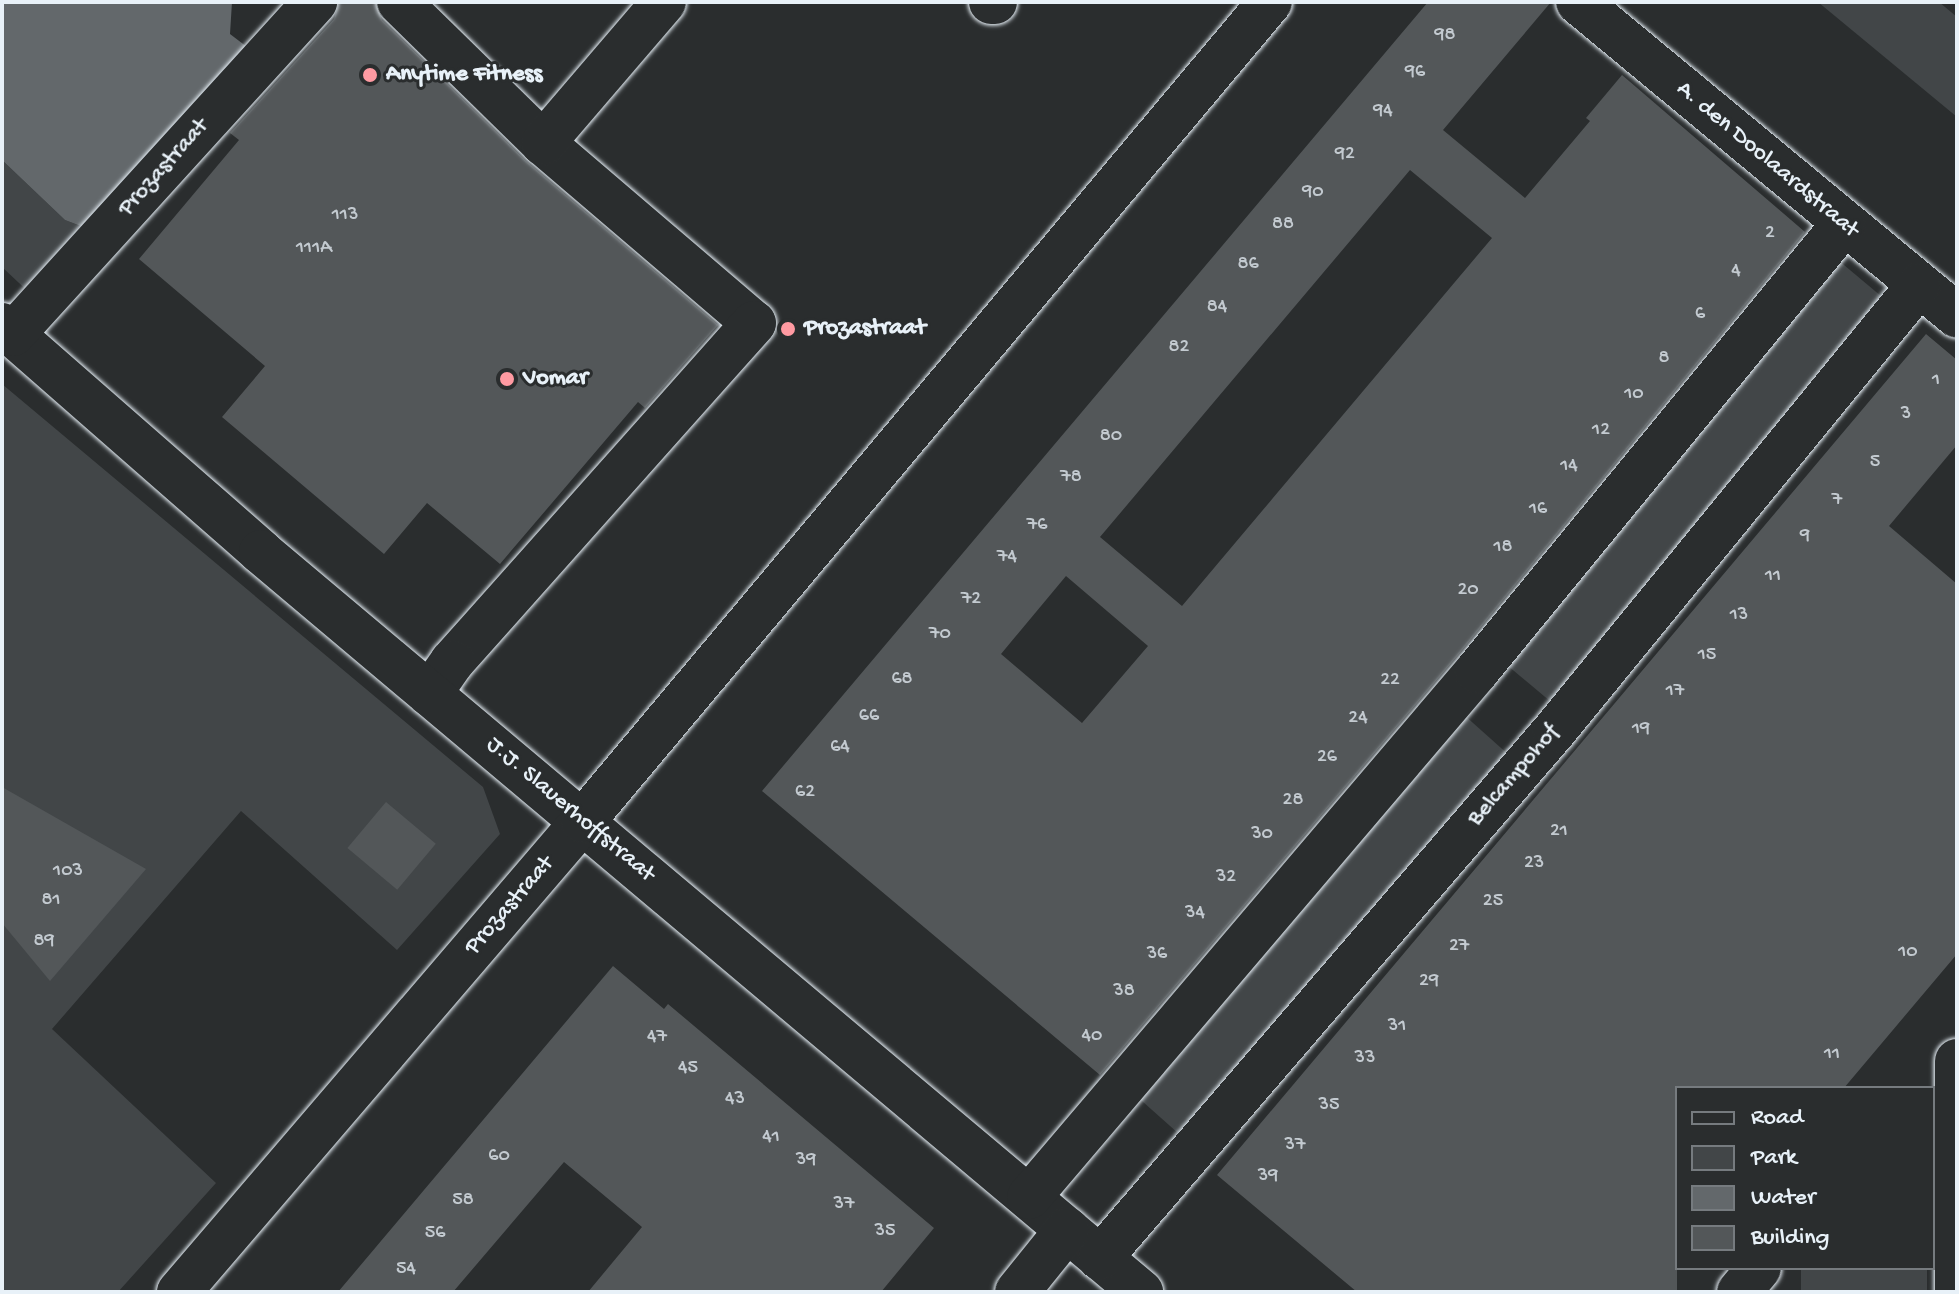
<!DOCTYPE html>
<html>
<head>
<meta charset="utf-8">
<style>
  body { margin:0 }
  #map { position:relative; width:1959px; height:1294px; overflow:hidden; background:#2a2d2e; font-family:"Gochi Hand",sans-serif }
  div>[style] { position:absolute }
  [style*='--x'] { left:calc(var(--x)*1px); top:calc(var(--y)*1px); width:calc(var(--w)*1px); rotate:calc(var(--a)*1deg) }
  .green>* { inset:0; background:#424648; transform-origin:0 0 }
  .water>* { inset:0; background:#63686b }
  .building>* { inset:0; background:#535759; transform-origin:0 0 }
  .roads { filter:drop-shadow(0 0 2px #e8f1f8) drop-shadow(0 0 2px #e8f1f8) }
  .street>* { height:44px; margin:-22px; padding:0 22px; transform-origin:22px; border-radius:22px; background:#2a2d2e }
  .dots>* { width:22px; height:22px; translate:-50% -50%; box-sizing:border-box; border:4px solid #2a2d2e; border-radius:50% }
  span { translate:-50% -50%; white-space:nowrap; text-align:center; line-height:1.15; -webkit-text-stroke:6px #2a2d2e; paint-order:stroke }
  .number-label { font-size:20px; color:#c3cad0 }
  .number-label span { -webkit-text-stroke-width:0 }
  .poi-label { font-size:24px; color:#e8f1f8; font-weight:700 }
  .left { translate:0 -50%; text-align:left }
  .street-label { font-size:24px; color:#e8f1f8 }
  .frame { position:absolute; inset:0; border:4px solid #e8f1f8; pointer-events:none }
  .legend { position:absolute; left:1675px; top:1086px; width:260px; height:184px; box-sizing:border-box; background:#2a2d2e; border:2px solid #767b7f; margin:0; padding:10px 14px; list-style:none; font-size:24px; color:#e8f1f8 }
  .legend li { display:flex; align-items:center; gap:16px; height:40px }
  .legend b { width:40px; border:2px solid #767b7f }
</style>
</head>
<body>
<div id="map">
  <div class="green">
    <i style="clip-path:polygon(1818px 2px,1939px 2px,1957px 17px,1957px 117px)"></i>
    <i style="clip-path:polygon(2px 160px,65px 220px,86px 228px,35px 298px,2px 267px)"></i>
    <i style="left:1838px;top:260px;width:69px;height:523px;rotate:40deg"></i>
    <i style="clip-path:polygon(2px 384px,483px 787px,500px 834px,397px 950px,241px 811px,52px 1029px,216px 1183px,118px 1292px,2px 1292px)"></i>
    <i style="clip-path:polygon(1463px 714px,1510px 756px,1188px 1142px,1133px 1093px)"></i>
    <i style="left:1801px;top:1268px;width:126px;height:31px"></i>
  </div>
  <div class="water">
    <i style="clip-path:polygon(2px 2px,232px 2px,230px 34px,247px 47px,194px 102px,86px 228px,65px 220px,2px 160px)"></i>
  </div>
  <div class="building">
    <i style="clip-path:polygon(339px 2px,375px 2px,382px 20px,526px 161px,718px 325px,645px 408px,638px 402px,500px 564px,427px 503px,384px 554px,222px 417px,265px 366px,139px 259px,239px 140px,230px 133px,334px 19px)"></i>
    <i style="clip-path:polygon(evenodd,1428px 2px,1551px 2px,1443px 130px,1525px 198px,1590px 121px,1586px 118px,1622px 75px,1805px 232px,1458px 655px,1100px 1075px,762px 791px,1428px 2px,1410px 170px,1492px 238px,1182px 606px,1100px 537px,1410px 170px,1428px 2px,1066px 576px,1148px 646px,1082px 723px,1001px 654px,1066px 576px)"></i>
    <i style="clip-path:polygon(1926px 334px,1957px 360px,1957px 445px,1889px 526px,1957px 584px,1957px 954px,1844px 1088px,1677px 1088px,1677px 1292px,1357px 1292px,1217px 1175px)"></i>
    <i style="clip-path:polygon(2px 787px,146px 869px,50px 981px,2px 923px)"></i>
    <i style="left:386px;top:802px;width:65px;height:60px;rotate:40deg"></i>
    <i style="clip-path:polygon(613px 966px,664px 1009px,668px 1004px,934px 1228px,881px 1292px,588px 1292px,642px 1227px,564px 1162px,453px 1292px,338px 1292px)"></i>
  </div>
  <div class="roads">
    <div class="street">
      <i style="--x:399;--y:2;--w:202;--a:44.4"></i>
      <i style="--x:543;--y:143;--w:277;--a:40.5"></i>
      <i style="--x:754;--y:323;--w:454;--a:131.7"></i>
      <i style="--x:452;--y:662;--w:39;--a:125"></i>
      <i style="--x:991;--y:2;--w:4;--a:0"></i>
      <i style="--x:1578;--y:2;--w:492;--a:39.6"></i>
      <i style="--x:543;--y:143;--w:186;--a:-49.4"></i>
      <i style="--x:2;--y:325;--w:344;--a:41.2"></i>
      <i style="--x:261;--y:552;--w:1150;--a:40.06"></i>
      <i style="--x:13;--y:334;--w:449;--a:-47.7"></i>
      <i style="--x:1029;--y:1197;--w:691;--a:-49.58"></i>
      <i style="--x:1477;--y:671;--w:577;--a:-50.63"></i>
      <i style="--x:1100;--y:1258;--w:697;--a:-49.25"></i>
      <i style="--x:1555;--y:730;--w:574;--a:-50.73"></i>
      <i style="--x:179;--y:1292;--w:621;--a:-49.38"></i>
      <i style="--x:583;--y:821;--w:1069;--a:-50.01"></i>
      <i style="--x:1017;--y:1292;--w:80;--a:-51.1"></i>
      <i style="--x:1739;--y:1292;--w:31;--a:-50"></i>
      <i style="--x:1957;--y:1292;--w:231;--a:-90"></i>
    </div>
  </div>
  <div class="dots">
    <i style="left:370px;top:75px;background:#ff9aa2"></i>
    <i style="left:788px;top:329px;background:#ff9aa2"></i>
    <i style="left:507px;top:379px;background:#ff9aa2"></i>
  </div>
  <div class="number-label">
    <span style="left:1445px;top:35px">98</span>
    <span style="left:1415px;top:72px">96</span>
    <span style="left:1383px;top:111px">94</span>
    <span style="left:1345px;top:154px">92</span>
    <span style="left:1313px;top:192px">90</span>
    <span style="left:345px;top:215px">113</span>
    <span style="left:1283px;top:224px">88</span>
    <span style="left:1770px;top:233px">2</span>
    <span style="left:314px;top:248px">111A</span>
    <span style="left:1248px;top:264px">86</span>
    <span style="left:1736px;top:271px">4</span>
    <span style="left:1217px;top:307px">84</span>
    <span style="left:1700px;top:314px">6</span>
    <span style="left:1179px;top:347px">82</span>
    <span style="left:1664px;top:358px">8</span>
    <span style="left:1936px;top:380px">1</span>
    <span style="left:1634px;top:394px">10</span>
    <span style="left:1906px;top:414px">3</span>
    <span style="left:1601px;top:430px">12</span>
    <span style="left:1111px;top:436px">80</span>
    <span style="left:1875px;top:462px">5</span>
    <span style="left:1569px;top:466px">14</span>
    <span style="left:1071px;top:477px">78</span>
    <span style="left:1837px;top:500px">7</span>
    <span style="left:1538px;top:509px">16</span>
    <span style="left:1037px;top:525px">76</span>
    <span style="left:1805px;top:536px">9</span>
    <span style="left:1503px;top:547px">18</span>
    <span style="left:1007px;top:557px">74</span>
    <span style="left:1773px;top:576px">11</span>
    <span style="left:1468px;top:590px">20</span>
    <span style="left:971px;top:599px">72</span>
    <span style="left:1739px;top:615px">13</span>
    <span style="left:940px;top:634px">70</span>
    <span style="left:1707px;top:655px">15</span>
    <span style="left:902px;top:679px">68</span>
    <span style="left:1390px;top:680px">22</span>
    <span style="left:1675px;top:691px">17</span>
    <span style="left:869px;top:716px">66</span>
    <span style="left:1358px;top:718px">24</span>
    <span style="left:1641px;top:729px">19</span>
    <span style="left:840px;top:747px">64</span>
    <span style="left:1327px;top:757px">26</span>
    <span style="left:805px;top:792px">62</span>
    <span style="left:1293px;top:800px">28</span>
    <span style="left:1559px;top:831px">21</span>
    <span style="left:1262px;top:834px">30</span>
    <span style="left:1534px;top:863px">23</span>
    <span style="left:68px;top:871px">103</span>
    <span style="left:1226px;top:877px">32</span>
    <span style="left:51px;top:900px">81</span>
    <span style="left:1493px;top:901px">25</span>
    <span style="left:1195px;top:913px">34</span>
    <span style="left:44px;top:941px">89</span>
    <span style="left:1459px;top:946px">27</span>
    <span style="left:1908px;top:952px">10</span>
    <span style="left:1157px;top:954px">36</span>
    <span style="left:1429px;top:981px">29</span>
    <span style="left:1124px;top:991px">38</span>
    <span style="left:1397px;top:1026px">31</span>
    <span style="left:1092px;top:1036px">40</span>
    <span style="left:657px;top:1037px">47</span>
    <span style="left:1832px;top:1054px">11</span>
    <span style="left:1365px;top:1058px">33</span>
    <span style="left:688px;top:1068px">45</span>
    <span style="left:735px;top:1099px">43</span>
    <span style="left:1329px;top:1105px">35</span>
    <span style="left:771px;top:1137px">41</span>
    <span style="left:1295px;top:1145px">37</span>
    <span style="left:499px;top:1156px">60</span>
    <span style="left:806px;top:1160px">39</span>
    <span style="left:1268px;top:1176px">39</span>
    <span style="left:463px;top:1200px">58</span>
    <span style="left:844px;top:1204px">37</span>
    <span style="left:885px;top:1231px">35</span>
    <span style="left:435px;top:1233px">56</span>
    <span style="left:406px;top:1269px">54</span>
  </div>
  <div class="poi-label">
    <span class="left" style="left:386px;top:75px">Anytime Fitness</span>
    <span class="left" style="left:804px;top:329px">Prozastraat</span>
    <span class="left" style="left:523px;top:379px">Vomar</span>
  </div>
  <div class="street-label">
    <span style="left:1767px;top:160px;rotate:40deg">A. den Doolaardstraat</span>
    <span style="left:164px;top:168px;rotate:-48deg">Prozastraat</span>
    <span style="left:1514px;top:776px;rotate:-49deg">Belcampohof</span>
    <span style="left:570px;top:810px;rotate:40deg">J.J. Slauerhoffstraat</span>
    <span style="left:510px;top:906px;rotate:-49deg">Prozastraat</span>
  </div>
  <div class="frame"></div>
  <ul class="legend">
  <li><b style="height:10px;background:#2a2d2e"></b>Road</li>
  <li><b style="height:22px;background:#424648"></b>Park</li>
  <li><b style="height:22px;background:#63686b"></b>Water</li>
  <li><b style="height:22px;background:#535759"></b>Building</li>
  </ul>
</div>
</body>
</html>
